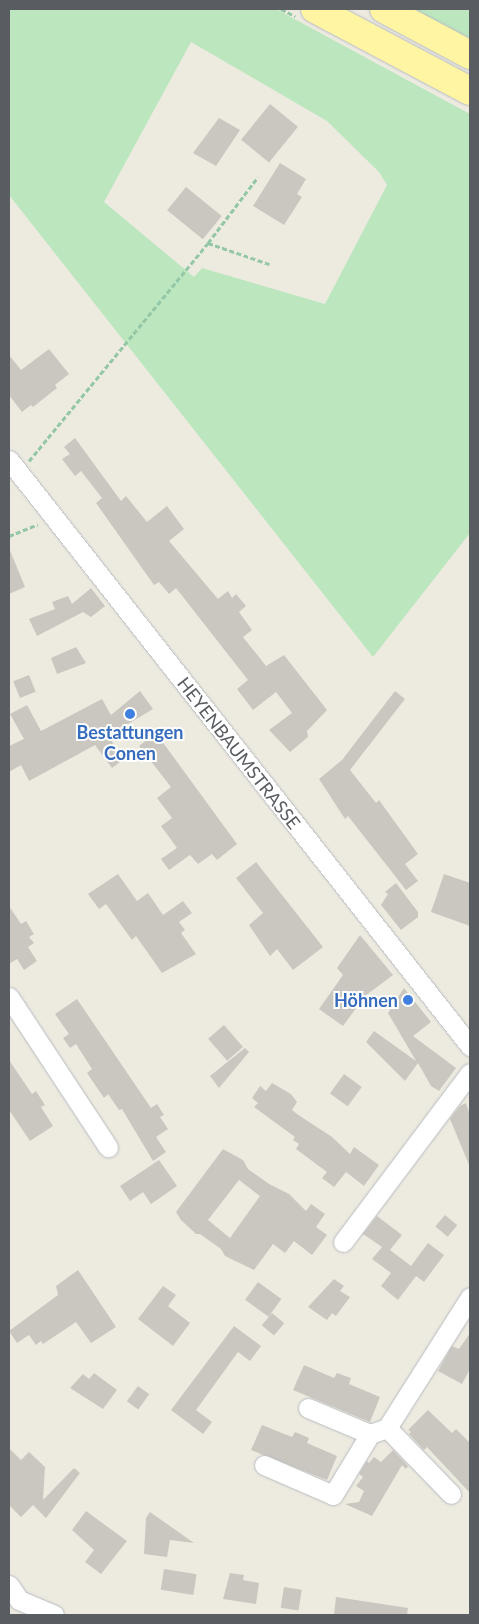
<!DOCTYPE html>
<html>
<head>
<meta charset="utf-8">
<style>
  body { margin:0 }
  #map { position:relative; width:479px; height:1624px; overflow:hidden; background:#edebe0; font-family:Lato,sans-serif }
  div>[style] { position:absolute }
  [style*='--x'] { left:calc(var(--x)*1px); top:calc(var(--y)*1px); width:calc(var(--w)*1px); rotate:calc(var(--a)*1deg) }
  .green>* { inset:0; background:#bbe6be }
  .building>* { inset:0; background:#cac7c0; transform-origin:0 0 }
  .path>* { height:3px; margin-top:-1.5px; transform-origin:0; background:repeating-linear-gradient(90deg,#94c7a5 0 5px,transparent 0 7.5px) }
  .roads { filter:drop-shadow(0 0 1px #b8bbc0) drop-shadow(0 0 1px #b8bbc0) }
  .minor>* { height:19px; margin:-9.5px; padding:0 9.5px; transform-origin:9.5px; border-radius:9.5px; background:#fff }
  .primary>* { height:28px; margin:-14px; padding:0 14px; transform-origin:14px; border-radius:14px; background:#fff5a3 }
  .dots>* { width:14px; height:14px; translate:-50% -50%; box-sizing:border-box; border:2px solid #fff; border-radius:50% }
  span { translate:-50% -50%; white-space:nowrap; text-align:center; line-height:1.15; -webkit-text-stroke:4px #fff; paint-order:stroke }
  .shop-label { font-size:18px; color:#366cbe; font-weight:700 }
  .right { translate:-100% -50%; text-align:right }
  .street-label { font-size:18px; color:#595d62 }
  .frame { position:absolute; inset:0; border:10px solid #595d62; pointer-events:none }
</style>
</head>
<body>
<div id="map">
  <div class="green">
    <i style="clip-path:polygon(evenodd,9px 9px,276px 9px,470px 114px,470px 533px,373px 657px,9px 195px,9px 9px,191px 42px,327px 121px,379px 172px,387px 185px,325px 304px,202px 268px,194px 277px,104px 202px,191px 42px)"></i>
    <i style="clip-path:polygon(412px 9px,470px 9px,470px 41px)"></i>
  </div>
  <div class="building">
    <i style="left:270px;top:104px;width:36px;height:46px;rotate:39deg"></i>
    <i style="clip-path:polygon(219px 118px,240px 130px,216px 166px,193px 153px)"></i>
    <i style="clip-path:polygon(280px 163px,306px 179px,297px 194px,302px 197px,284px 225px,253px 206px)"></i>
    <i style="left:186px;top:187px;width:46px;height:30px;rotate:39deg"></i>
    <i style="clip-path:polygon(49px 349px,69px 374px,55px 385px,57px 388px,33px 407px,31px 405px,22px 412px,9px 395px,9px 355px,21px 370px)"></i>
    <i style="clip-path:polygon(75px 438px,121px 501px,126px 496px,147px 522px,167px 506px,184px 529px,169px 541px,218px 599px,228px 591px,232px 598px,236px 594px,246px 606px,239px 612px,252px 630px,243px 637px,266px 666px,284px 655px,327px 710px,307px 731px,308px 737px,290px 752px,269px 730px,292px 713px,276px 692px,253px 710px,237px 689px,248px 680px,176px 588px,169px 594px,159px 582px,154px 585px,96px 503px,102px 498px,81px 471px,75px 476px,62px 459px,70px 454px,64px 447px)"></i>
    <i style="clip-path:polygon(9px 548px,25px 587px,9px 594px)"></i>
    <i style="clip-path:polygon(91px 588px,105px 606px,91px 617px,83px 612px,37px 636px,29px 619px,55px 609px,52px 602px,68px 596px,72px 604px)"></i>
    <i style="clip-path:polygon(76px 647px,86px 663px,57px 674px,51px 658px)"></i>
    <i style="left:29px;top:675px;width:18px;height:17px;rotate:68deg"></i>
    <i style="clip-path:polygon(140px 691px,153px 709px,108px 736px,124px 759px,112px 768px,95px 745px,29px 781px,21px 765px,9px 772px,9px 746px,24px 739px,10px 714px,27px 705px,41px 731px,102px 699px,111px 715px)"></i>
    <i style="clip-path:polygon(395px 691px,405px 699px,350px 770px,376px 803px,379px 800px,418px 854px,405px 864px,418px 881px,406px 890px,348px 816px,345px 819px,319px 779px,342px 760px)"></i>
    <i style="clip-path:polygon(156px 733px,237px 844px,217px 860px,212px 854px,198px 864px,190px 855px,169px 870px,161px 859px,177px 848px,161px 826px,172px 818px,157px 798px,171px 787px,139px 746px)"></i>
    <i style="clip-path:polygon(256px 862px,323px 947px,293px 970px,277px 949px,270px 956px,249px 925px,263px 913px,236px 878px)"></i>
    <i style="clip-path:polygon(118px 874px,137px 901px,148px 893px,163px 915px,183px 901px,192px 913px,179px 922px,185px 930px,181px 933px,196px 954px,162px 973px,136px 936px,132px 940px,106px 904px,99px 909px,88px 894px)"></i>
    <i style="clip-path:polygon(444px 874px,470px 883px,470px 926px,431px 912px)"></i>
    <i style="clip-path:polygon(396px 883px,418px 912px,418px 917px,401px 930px,381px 905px,388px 894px,385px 892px)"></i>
    <i style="clip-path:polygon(9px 906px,21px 924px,26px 921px,34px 934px,29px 937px,34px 943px,28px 947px,37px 961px,24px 970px,17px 959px,9px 964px)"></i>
    <i style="clip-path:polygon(360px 935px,393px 975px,365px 996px,343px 1026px,319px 1009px,343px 975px,337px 968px)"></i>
    <i style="clip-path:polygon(404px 988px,431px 1022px,413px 1036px,456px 1068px,439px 1091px,431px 1086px,418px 1063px,405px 1081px,366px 1042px,374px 1031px,416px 1061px,388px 1013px)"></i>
    <i style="clip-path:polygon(77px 999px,151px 1108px,157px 1104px,164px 1115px,160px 1117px,168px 1129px,156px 1137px,166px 1152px,153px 1161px,122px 1109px,119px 1110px,108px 1094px,104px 1098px,87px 1073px,92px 1069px,76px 1044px,70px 1048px,63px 1038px,69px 1034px,55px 1014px)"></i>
    <i style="left:224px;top:1025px;width:29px;height:21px;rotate:49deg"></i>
    <i style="clip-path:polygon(245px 1048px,249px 1052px,219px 1088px,210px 1076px)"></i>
    <i style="clip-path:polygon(9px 1060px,32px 1094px,36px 1091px,45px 1105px,41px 1107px,53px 1126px,30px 1141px,9px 1110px)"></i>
    <i style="left:344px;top:1074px;width:22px;height:24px;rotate:36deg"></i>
    <i style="clip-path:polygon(272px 1083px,291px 1094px,297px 1102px,292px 1110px,297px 1114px,332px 1137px,350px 1154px,354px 1147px,379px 1165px,364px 1186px,346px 1172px,334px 1187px,322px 1178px,327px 1172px,296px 1149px,299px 1144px,293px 1140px,295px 1137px,254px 1107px,258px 1103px,252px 1098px,260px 1086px,266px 1091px)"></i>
    <i style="clip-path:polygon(466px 1103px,470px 1115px,470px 1167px,450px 1119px,460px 1106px)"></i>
    <i style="clip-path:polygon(evenodd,223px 1149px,243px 1160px,248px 1169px,269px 1184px,289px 1194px,306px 1211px,311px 1204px,325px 1214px,316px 1227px,327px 1235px,312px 1255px,294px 1241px,285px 1253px,273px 1244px,254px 1270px,225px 1256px,221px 1249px,200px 1234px,196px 1234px,181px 1220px,176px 1212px,223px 1149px,239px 1180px,260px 1196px,230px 1238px,208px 1220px,239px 1180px)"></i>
    <i style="clip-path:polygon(159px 1160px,177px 1186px,151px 1204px,143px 1192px,130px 1201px,120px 1186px)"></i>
    <i style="left:445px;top:1215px;width:16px;height:15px;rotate:40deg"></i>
    <i style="clip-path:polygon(377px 1216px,402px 1235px,390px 1250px,411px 1266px,428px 1243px,444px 1255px,424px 1282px,416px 1276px,398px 1300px,381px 1286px,391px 1273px,372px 1259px,382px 1247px,363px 1234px)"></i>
    <i style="clip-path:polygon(78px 1270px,116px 1327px,91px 1343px,76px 1322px,43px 1344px,41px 1341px,36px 1345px,29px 1335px,17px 1343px,9px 1331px,58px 1295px,56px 1286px)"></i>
    <i style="clip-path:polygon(334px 1279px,344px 1286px,340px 1291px,350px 1297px,336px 1316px,332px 1313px,327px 1320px,308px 1307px)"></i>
    <i style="left:258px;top:1282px;width:29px;height:22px;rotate:36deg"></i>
    <i style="clip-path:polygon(163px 1286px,176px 1295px,168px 1306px,190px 1323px,173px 1346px,138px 1319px)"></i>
    <i style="left:272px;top:1313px;width:16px;height:16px;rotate:40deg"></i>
    <i style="clip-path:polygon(234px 1326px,261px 1346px,250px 1361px,238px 1352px,196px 1410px,212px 1422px,203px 1434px,171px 1410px)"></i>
    <i style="clip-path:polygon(470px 1333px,470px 1369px,462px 1384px,438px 1371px,452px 1346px,459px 1349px)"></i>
    <i style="clip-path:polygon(304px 1365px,334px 1378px,337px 1373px,351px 1378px,349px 1384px,380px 1397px,370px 1422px,293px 1390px)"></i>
    <i style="clip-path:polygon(94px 1373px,117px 1390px,103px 1409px,70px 1388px,83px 1374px,89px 1379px)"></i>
    <i style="left:138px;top:1386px;width:14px;height:19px;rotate:36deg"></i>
    <i style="clip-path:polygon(428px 1410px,452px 1433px,456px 1429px,470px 1443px,470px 1493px,427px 1447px,424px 1450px,409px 1434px,411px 1432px,408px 1430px)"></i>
    <i style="clip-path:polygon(262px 1425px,292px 1437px,295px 1432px,309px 1438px,307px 1443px,337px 1456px,327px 1480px,251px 1450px)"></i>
    <i style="clip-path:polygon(9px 1448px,21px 1460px,29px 1452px,45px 1467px,43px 1500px,74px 1468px,80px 1473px,46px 1518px,33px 1505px,21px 1517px,9px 1505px)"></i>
    <i style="clip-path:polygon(393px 1450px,408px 1466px,406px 1469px,402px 1465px,372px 1516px,345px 1504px,359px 1502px,364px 1491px,356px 1486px,363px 1477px,359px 1474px,367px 1461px,369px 1463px,374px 1457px,381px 1462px)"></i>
    <i style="clip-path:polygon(86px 1511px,127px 1541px,101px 1574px,85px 1562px,94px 1550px,72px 1530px)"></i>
    <i style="clip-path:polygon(150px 1512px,194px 1543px,170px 1540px,167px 1557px,144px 1554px,146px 1518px)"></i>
    <i style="left:164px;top:1569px;width:33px;height:21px;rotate:9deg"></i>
    <i style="clip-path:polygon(230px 1573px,244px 1575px,243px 1580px,259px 1583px,256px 1604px,223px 1599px)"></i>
    <i style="left:284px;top:1587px;width:18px;height:21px;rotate:9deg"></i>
    <i style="clip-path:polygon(336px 1597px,408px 1608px,407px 1615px,334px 1615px)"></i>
  </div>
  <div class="path">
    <i style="--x:281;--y:9;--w:16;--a:27"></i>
    <i style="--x:208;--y:243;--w:83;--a:-52.9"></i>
    <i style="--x:29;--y:461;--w:282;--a:-50.6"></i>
    <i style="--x:208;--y:243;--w:65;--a:19"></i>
    <i style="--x:9;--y:536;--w:31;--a:-22"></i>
  </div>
  <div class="roads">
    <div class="minor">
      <i style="--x:9;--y:460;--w:746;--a:51.81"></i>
      <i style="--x:9;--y:997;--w:180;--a:56.6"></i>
      <i style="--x:343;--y:1242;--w:211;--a:-53.1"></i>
      <i style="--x:308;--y:1408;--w:67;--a:22.8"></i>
      <i style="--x:264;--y:1465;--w:75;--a:23.5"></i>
      <i style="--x:333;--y:1495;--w:71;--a:-58.8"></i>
      <i style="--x:370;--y:1434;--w:18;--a:-19"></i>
      <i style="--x:451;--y:1494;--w:92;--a:-134.1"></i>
      <i style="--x:387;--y:1428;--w:155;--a:-57.6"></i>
      <i style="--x:9;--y:1585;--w:18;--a:56"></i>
      <i style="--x:19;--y:1600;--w:38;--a:23"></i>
    </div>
    <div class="primary">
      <i style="--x:315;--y:9;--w:175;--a:27.9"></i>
      <i style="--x:384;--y:9;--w:98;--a:28.1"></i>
    </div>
  </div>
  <div class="dots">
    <i style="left:130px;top:714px;background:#3f7fe0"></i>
    <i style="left:408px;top:1000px;background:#3f7fe0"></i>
  </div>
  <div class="shop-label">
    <span style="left:130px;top:743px">Bestattungen<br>Conen</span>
    <span class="right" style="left:398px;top:1000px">Höhnen</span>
  </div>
  <div class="street-label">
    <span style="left:239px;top:753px;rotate:52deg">HEYENBAUMSTRASSE</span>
  </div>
  <div class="frame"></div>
</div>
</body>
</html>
